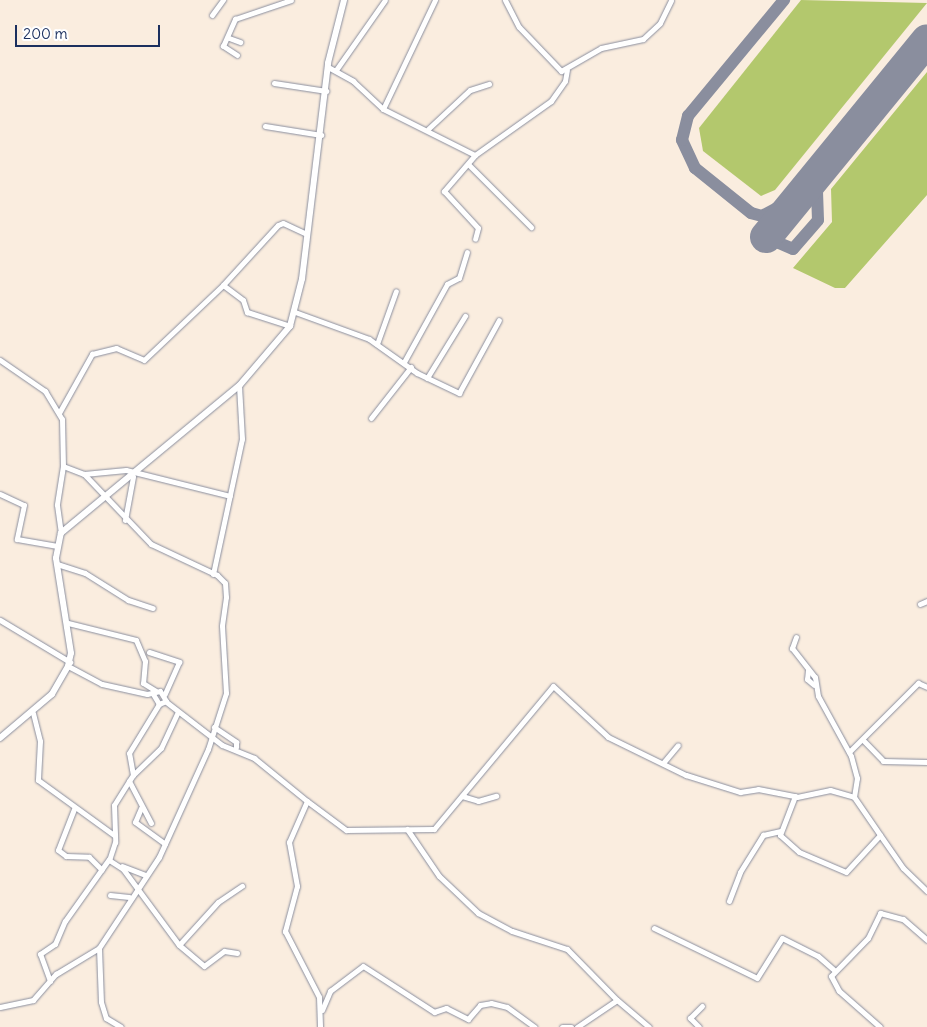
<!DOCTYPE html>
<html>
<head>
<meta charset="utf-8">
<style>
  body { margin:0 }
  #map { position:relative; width:927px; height:1027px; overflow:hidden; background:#faeddf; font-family:Delius,sans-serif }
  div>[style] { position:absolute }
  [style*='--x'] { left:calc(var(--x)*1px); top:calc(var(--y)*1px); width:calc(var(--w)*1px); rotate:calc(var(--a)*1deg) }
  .green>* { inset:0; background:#b3c86d }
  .taxiway>* { height:12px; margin:-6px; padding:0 6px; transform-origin:6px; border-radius:6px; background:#8a8e9e }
  .runway>* { height:32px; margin:-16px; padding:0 16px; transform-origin:16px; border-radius:16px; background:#8a8e9e }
  .roads { filter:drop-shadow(0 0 1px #8a8e9e) drop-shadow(0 0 1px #8a8e9e) }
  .minor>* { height:5px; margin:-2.5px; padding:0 2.5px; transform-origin:2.5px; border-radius:2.5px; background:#fff }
  .tertiary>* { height:6px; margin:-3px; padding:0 3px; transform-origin:3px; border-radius:3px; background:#fff }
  span { translate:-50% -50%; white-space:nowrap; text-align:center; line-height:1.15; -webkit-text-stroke:4px #fff; paint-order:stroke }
  .scale { position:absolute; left:15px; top:25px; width:145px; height:22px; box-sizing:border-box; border:2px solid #1b2f5e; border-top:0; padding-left:6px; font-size:15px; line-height:18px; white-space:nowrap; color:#1b2f5e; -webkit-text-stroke:4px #fff; paint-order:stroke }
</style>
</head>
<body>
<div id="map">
  <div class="green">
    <i style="clip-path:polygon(801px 0,927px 3px,775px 190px,761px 196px,703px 151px,699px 128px)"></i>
    <i style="clip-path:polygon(927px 72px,927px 195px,845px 288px,835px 288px,793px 268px,832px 222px,831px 189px)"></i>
  </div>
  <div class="taxiway">
    <i style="--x:800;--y:196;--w:26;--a:152"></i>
    <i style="--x:777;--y:208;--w:18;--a:112"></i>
    <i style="--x:770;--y:225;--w:20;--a:63"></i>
    <i style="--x:779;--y:243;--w:15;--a:23"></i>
    <i style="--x:793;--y:249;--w:38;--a:-49"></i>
    <i style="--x:818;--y:220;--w:38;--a:-92"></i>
    <i style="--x:817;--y:182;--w:14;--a:-69"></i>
    <i style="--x:777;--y:208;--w:17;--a:152"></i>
    <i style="--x:762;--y:216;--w:11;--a:-165"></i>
    <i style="--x:751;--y:213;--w:72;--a:-141.2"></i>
    <i style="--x:695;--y:168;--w:31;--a:-115"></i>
    <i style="--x:682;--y:140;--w:25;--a:-76"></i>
    <i style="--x:688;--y:116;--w:151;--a:-50.4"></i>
  </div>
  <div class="runway">
    <i style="--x:766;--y:237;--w:254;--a:-50.7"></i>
  </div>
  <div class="roads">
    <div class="minor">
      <i style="--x:505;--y:0;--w:30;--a:63"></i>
      <i style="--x:519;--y:27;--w:61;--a:46.3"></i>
      <i style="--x:561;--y:71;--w:46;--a:-29.9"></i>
      <i style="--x:601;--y:48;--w:43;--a:-12.1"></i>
      <i style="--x:643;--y:39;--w:23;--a:-43"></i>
      <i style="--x:660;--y:23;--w:25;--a:-64"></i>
      <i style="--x:212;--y:15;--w:19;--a:-54"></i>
      <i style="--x:229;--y:38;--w:12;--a:20"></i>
      <i style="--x:237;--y:55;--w:17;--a:-147"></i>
      <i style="--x:223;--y:46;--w:30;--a:-66"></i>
      <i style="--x:235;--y:19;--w:59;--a:-18.7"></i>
      <i style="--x:328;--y:67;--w:29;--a:29"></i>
      <i style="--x:353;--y:81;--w:41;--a:43"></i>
      <i style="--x:383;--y:109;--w:103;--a:26.6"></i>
      <i style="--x:475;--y:155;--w:48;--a:130.7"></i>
      <i style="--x:444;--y:191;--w:50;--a:47.4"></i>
      <i style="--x:478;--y:228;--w:11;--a:105"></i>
      <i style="--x:336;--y:70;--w:85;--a:-55"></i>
      <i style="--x:274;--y:83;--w:53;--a:8.7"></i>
      <i style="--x:383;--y:109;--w:121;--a:-64.5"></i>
      <i style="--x:265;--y:126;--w:57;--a:9.1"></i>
      <i style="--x:428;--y:129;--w:57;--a:-42.9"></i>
      <i style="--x:470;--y:90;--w:20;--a:-18"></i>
      <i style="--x:475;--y:155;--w:93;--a:-35.4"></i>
      <i style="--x:551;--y:101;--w:24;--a:-55"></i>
      <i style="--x:565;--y:81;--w:11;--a:-80"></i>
      <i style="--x:469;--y:165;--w:88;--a:45"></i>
      <i style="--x:223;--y:285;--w:81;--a:-47.5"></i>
      <i style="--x:278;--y:225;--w:5;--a:-22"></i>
      <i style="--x:283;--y:223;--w:26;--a:25"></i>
      <i style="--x:295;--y:312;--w:79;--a:20"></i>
      <i style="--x:369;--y:339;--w:59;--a:35.3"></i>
      <i style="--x:417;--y:373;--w:47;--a:25.5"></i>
      <i style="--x:459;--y:393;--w:83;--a:-61.3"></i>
      <i style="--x:377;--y:344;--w:56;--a:-70.3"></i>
      <i style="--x:0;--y:360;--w:55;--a:34.6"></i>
      <i style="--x:45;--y:391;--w:33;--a:59"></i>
      <i style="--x:62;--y:419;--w:47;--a:88.8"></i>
      <i style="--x:63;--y:466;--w:39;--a:99"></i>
      <i style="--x:57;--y:505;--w:28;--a:82"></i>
      <i style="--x:404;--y:362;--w:89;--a:-61.1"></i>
      <i style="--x:447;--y:284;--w:13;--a:-27"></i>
      <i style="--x:459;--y:278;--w:27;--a:-73"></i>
      <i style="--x:427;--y:378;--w:73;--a:-58.5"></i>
      <i style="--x:59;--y:413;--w:68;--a:-60.8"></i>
      <i style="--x:92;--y:354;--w:25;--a:-14"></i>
      <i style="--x:116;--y:348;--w:30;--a:23"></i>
      <i style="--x:144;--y:360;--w:109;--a:-43.5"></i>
      <i style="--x:223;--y:285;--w:25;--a:37"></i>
      <i style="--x:243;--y:300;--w:13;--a:72"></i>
      <i style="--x:247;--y:312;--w:45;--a:18"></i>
      <i style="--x:371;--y:418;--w:65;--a:-51.9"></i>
      <i style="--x:63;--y:466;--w:22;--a:21"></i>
      <i style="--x:84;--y:474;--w:97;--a:46.3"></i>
      <i style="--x:151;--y:544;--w:73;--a:25.2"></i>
      <i style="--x:217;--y:575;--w:11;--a:45"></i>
      <i style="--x:225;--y:583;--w:14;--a:86"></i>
      <i style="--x:226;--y:597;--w:29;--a:98"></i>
      <i style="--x:222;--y:626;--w:67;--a:86.6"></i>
      <i style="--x:226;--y:693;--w:59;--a:107.8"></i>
      <i style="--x:208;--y:749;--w:119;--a:114.4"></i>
      <i style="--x:159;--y:857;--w:109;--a:123.4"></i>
      <i style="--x:99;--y:948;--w:54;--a:87.9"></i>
      <i style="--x:101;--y:1002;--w:17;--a:73"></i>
      <i style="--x:106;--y:1018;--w:17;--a:31"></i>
      <i style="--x:84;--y:474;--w:42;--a:-5.4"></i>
      <i style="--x:126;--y:470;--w:107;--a:14"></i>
      <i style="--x:0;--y:494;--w:26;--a:25"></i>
      <i style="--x:24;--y:505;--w:35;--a:102"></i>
      <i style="--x:17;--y:539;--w:41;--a:9.9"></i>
      <i style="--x:125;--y:520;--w:44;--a:-79.5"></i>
      <i style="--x:57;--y:564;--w:29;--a:18"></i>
      <i style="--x:85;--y:573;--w:51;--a:32.1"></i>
      <i style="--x:128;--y:600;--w:26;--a:18"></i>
      <i style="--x:213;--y:574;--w:138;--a:-77.9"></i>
      <i style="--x:242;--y:439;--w:53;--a:-93.2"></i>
      <i style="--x:920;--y:604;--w:8;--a:-23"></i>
      <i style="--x:0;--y:620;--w:82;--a:31"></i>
      <i style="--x:68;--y:623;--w:70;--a:14"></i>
      <i style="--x:136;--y:640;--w:23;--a:67"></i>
      <i style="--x:145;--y:661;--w:22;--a:95"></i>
      <i style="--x:143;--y:683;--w:15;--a:32"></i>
      <i style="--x:796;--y:637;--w:12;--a:110"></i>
      <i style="--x:792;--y:648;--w:37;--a:52"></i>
      <i style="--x:815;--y:677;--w:19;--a:81"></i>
      <i style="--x:818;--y:696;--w:68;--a:61.2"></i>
      <i style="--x:851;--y:756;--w:23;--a:75"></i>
      <i style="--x:857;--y:778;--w:19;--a:99"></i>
      <i style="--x:854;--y:797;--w:46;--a:55.6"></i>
      <i style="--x:149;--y:652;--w:32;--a:18"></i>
      <i style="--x:179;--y:662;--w:35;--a:114"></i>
      <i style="--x:68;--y:666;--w:38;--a:28"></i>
      <i style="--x:102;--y:684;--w:46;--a:12.5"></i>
      <i style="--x:147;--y:694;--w:13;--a:-13"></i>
      <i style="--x:160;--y:691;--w:12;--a:59"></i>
      <i style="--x:166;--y:701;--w:8;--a:157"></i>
      <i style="--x:159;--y:704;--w:12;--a:-121"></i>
      <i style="--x:808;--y:670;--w:9;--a:96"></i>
      <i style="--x:807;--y:679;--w:9;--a:41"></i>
      <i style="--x:165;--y:701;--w:72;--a:37.7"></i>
      <i style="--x:222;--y:745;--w:35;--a:22"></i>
      <i style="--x:254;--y:758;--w:68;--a:39.1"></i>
      <i style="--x:307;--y:801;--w:45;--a:113.7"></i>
      <i style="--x:289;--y:842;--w:45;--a:79.7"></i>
      <i style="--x:297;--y:886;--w:47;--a:104.9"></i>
      <i style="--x:285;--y:931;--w:74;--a:62.7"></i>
      <i style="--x:319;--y:997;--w:30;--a:88"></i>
      <i style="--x:33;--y:713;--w:29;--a:76"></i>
      <i style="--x:40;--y:741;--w:39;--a:93"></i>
      <i style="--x:38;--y:780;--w:95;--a:36"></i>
      <i style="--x:214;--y:727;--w:27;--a:34"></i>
      <i style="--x:236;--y:742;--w:5;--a:90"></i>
      <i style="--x:863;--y:740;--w:29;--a:46"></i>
      <i style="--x:883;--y:761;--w:44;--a:1.3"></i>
      <i style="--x:849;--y:752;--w:98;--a:-45"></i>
      <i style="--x:918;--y:683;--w:10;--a:24"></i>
      <i style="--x:663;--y:763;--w:23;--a:-50"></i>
      <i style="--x:133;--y:775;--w:39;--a:-44"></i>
      <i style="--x:161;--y:748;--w:40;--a:-65"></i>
      <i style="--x:129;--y:781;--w:28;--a:122"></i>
      <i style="--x:114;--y:805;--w:37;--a:88"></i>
      <i style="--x:115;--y:842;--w:19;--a:108"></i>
      <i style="--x:109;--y:860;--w:17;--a:33"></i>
      <i style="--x:123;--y:869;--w:94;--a:53.6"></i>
      <i style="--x:462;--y:796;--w:17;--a:17"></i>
      <i style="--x:478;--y:801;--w:19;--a:-16"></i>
      <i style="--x:797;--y:797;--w:34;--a:-12"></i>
      <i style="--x:830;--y:790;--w:25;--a:16"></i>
      <i style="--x:307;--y:801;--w:49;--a:36.6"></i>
      <i style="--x:346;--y:830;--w:88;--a:-0.7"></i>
      <i style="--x:434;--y:829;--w:186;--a:-50.2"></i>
      <i style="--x:553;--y:686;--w:75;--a:42.8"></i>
      <i style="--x:608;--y:737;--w:87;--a:26"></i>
      <i style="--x:686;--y:775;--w:57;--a:17.5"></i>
      <i style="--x:740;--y:792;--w:18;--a:-9"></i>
      <i style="--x:758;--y:789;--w:38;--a:11"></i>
      <i style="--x:795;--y:796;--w:42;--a:111"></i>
      <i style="--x:780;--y:835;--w:25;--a:42"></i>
      <i style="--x:799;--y:852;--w:51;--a:23.1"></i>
      <i style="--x:846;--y:872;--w:50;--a:-47.4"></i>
      <i style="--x:880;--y:835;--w:40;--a:55.1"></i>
      <i style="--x:903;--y:868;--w:33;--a:44"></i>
      <i style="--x:141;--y:808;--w:15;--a:113"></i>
      <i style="--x:135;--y:822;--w:37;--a:36"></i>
      <i style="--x:74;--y:809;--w:44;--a:111.3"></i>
      <i style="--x:58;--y:850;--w:10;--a:37"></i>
      <i style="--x:66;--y:856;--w:23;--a:2"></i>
      <i style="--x:89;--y:857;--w:18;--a:45"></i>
      <i style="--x:151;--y:823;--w:47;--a:-117.6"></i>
      <i style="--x:129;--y:781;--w:7;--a:-56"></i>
      <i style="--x:133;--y:775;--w:22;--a:-100"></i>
      <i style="--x:129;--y:753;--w:57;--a:-58.5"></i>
      <i style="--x:407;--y:829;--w:57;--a:55.8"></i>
      <i style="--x:439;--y:876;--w:54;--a:43.5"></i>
      <i style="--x:478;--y:913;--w:38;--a:28"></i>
      <i style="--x:512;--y:931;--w:58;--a:18.1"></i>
      <i style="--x:567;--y:949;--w:71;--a:45.6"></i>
      <i style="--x:122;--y:866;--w:26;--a:21"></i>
      <i style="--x:110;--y:895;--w:19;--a:6"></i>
      <i style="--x:729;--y:901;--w:31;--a:-69"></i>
      <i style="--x:740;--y:872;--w:44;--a:-58.1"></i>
      <i style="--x:763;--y:835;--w:18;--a:-13"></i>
      <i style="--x:654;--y:928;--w:114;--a:25.9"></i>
      <i style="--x:757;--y:978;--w:47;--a:-58"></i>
      <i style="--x:782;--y:938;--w:40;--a:26.6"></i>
      <i style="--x:818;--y:956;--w:21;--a:41"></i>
      <i style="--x:237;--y:953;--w:13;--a:-171"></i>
      <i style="--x:224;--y:951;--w:25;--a:143"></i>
      <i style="--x:204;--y:966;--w:33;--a:-140"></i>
      <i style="--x:179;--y:945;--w:58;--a:-47.8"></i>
      <i style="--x:218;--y:902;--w:29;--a:-34"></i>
      <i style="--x:50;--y:981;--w:29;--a:-110"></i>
      <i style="--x:40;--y:954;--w:18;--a:-34"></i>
      <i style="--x:55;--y:944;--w:25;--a:-67"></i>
      <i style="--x:65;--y:921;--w:76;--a:-54.6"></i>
      <i style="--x:0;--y:1007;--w:34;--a:-12"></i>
      <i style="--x:33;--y:1000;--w:35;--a:-49"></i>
      <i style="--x:56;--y:974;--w:50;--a:-31.2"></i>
      <i style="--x:322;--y:1010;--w:21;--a:-67"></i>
      <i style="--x:330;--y:991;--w:41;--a:-37.1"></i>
      <i style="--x:363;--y:966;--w:85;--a:32.9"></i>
      <i style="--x:434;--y:1012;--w:13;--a:-18"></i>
      <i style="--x:446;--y:1008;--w:25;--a:27"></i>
      <i style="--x:468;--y:1019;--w:18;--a:-49"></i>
      <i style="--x:480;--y:1005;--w:11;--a:-10"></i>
      <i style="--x:491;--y:1003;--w:16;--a:14"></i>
      <i style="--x:507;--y:1007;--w:34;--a:36"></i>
      <i style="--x:562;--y:1027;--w:9;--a:0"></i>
      <i style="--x:577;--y:1027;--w:48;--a:-34"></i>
      <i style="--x:617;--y:1000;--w:42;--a:40.2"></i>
      <i style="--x:699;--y:1027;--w:13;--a:-135"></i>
      <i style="--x:690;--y:1018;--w:17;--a:-45"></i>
      <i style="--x:880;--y:1027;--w:55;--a:-138.7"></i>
      <i style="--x:839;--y:991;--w:17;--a:-118"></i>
      <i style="--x:831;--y:976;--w:53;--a:-45.8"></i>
      <i style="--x:868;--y:938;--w:28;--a:-64"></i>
      <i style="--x:880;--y:913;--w:24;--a:15"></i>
      <i style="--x:903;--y:919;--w:32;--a:41"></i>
    </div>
    <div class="tertiary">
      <i style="--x:0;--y:738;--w:68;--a:-40.2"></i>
      <i style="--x:52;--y:694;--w:32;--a:-60"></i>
      <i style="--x:68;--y:666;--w:13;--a:-77"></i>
      <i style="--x:71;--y:653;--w:96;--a:-99"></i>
      <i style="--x:56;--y:558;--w:25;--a:-79"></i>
      <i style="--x:61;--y:533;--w:231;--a:-39.6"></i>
      <i style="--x:239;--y:386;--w:79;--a:-49.6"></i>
      <i style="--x:290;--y:326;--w:49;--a:-75.7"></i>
      <i style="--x:302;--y:279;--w:218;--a:-83.1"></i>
      <i style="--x:328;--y:63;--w:65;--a:-75.7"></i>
    </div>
  </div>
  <div class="scale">200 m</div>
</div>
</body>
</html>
